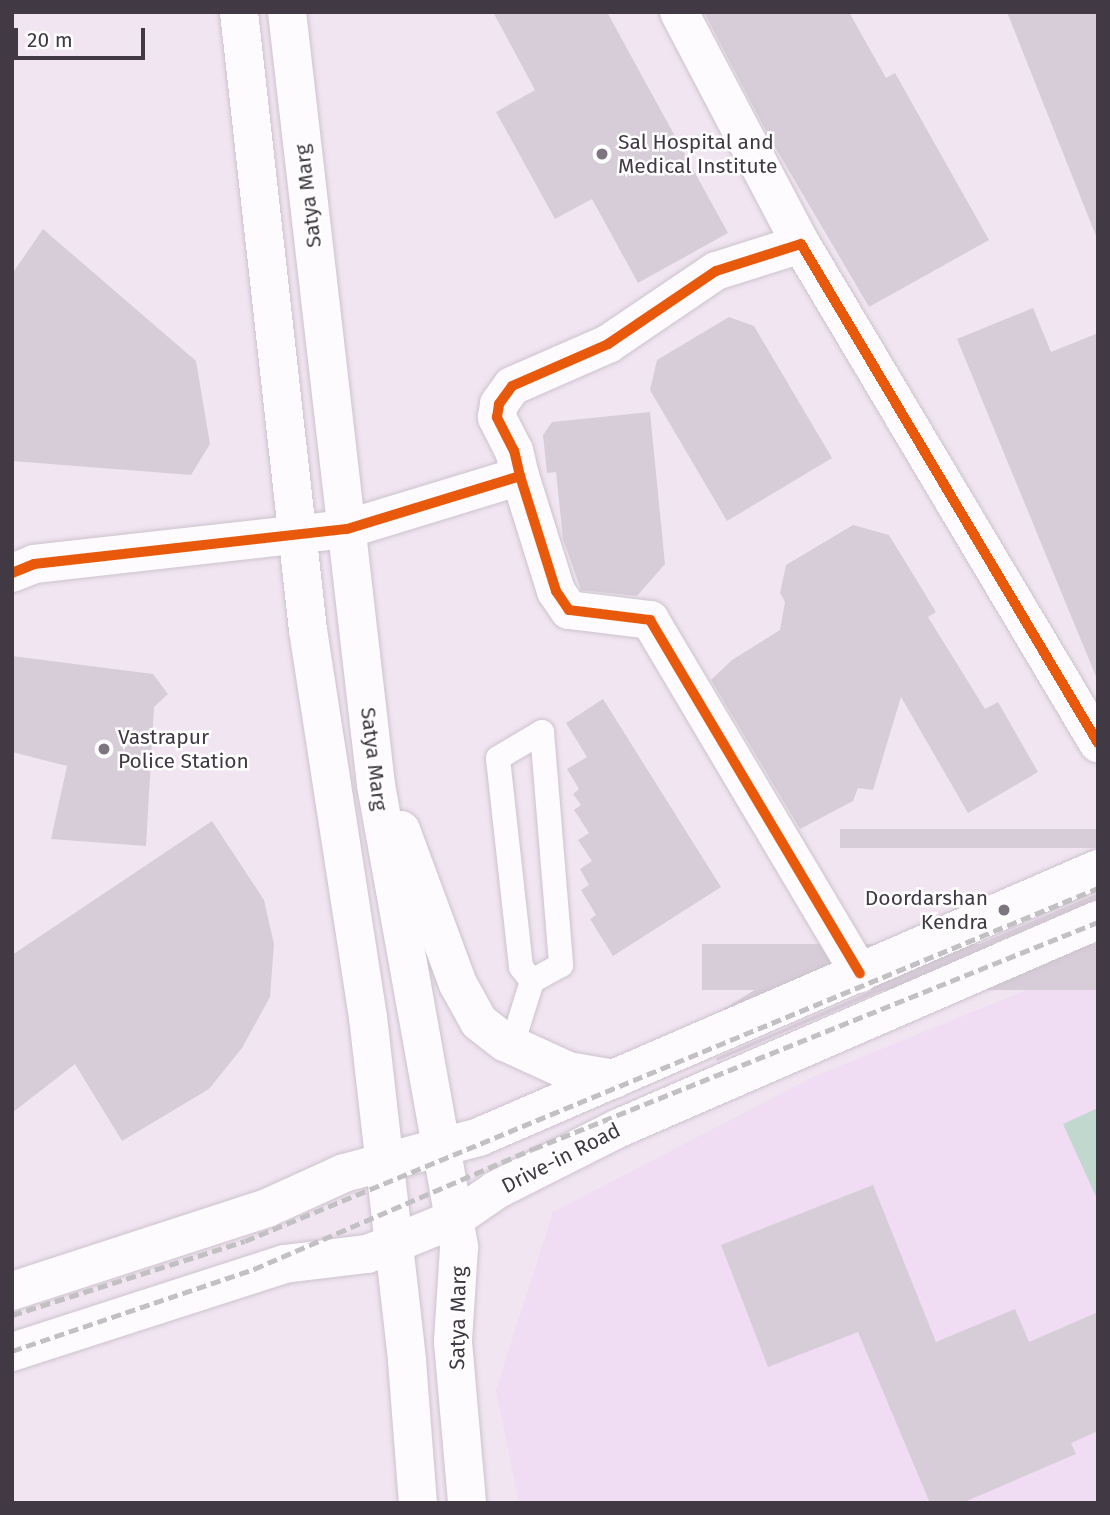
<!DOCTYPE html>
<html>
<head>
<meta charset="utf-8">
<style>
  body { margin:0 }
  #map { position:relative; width:1110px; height:1515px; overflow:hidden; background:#f1e5f2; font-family:"Fira Sans",sans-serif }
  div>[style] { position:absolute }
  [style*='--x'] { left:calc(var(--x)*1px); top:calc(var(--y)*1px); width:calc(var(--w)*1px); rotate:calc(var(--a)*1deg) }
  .built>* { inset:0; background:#f0dcf3 }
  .green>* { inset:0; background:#c0d8ce }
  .building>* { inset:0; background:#d7cdd8; transform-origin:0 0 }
  .roads { filter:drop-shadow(0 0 2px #ccc3cd) drop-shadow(0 0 2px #ccc3cd) }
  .lane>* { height:24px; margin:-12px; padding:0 12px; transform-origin:12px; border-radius:12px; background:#fdfbfd }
  .street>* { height:38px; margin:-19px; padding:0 19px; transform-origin:19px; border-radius:19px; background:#fdfbfd }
  .secondary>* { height:38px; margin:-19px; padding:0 19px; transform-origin:19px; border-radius:19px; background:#fdfbfd }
  .rail>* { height:5px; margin-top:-2.5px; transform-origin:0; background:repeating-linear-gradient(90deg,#c2c0c3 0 10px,transparent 0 15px) }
  .cycleway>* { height:10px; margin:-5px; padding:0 5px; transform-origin:5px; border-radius:5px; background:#e8590c }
  .dots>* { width:19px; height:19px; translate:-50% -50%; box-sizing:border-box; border:4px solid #fff; border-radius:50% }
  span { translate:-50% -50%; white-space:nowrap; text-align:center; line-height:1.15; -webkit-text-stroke:5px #fff; paint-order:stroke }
  .poi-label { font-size:21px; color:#413943 }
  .left { translate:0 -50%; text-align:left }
  .right { translate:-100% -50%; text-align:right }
  .street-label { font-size:21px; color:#413943 }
  .frame { position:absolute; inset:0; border:14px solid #413943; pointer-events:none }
  .scale { position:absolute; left:14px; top:28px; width:131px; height:32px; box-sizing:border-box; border:4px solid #413943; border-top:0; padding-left:9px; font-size:21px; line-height:24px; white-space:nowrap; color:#413943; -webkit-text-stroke:5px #fff; paint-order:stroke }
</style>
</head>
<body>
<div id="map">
  <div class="built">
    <i style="clip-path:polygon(1098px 961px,1098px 1503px,519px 1503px,496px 1390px,553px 1212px,815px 1076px)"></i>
  </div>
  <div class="green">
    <i style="clip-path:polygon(1098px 1108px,1098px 1201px,1063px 1124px)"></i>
  </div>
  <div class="building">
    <i style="clip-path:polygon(493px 12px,607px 12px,728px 233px,638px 283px,592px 199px,555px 219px,496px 112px,535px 90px)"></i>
    <i style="clip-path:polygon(704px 12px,849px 12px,886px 78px,895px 73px,989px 240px,869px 307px,768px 135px)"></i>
    <i style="clip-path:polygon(1007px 12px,1098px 12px,1098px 235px,1096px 236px)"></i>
    <i style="clip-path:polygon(43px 229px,196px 361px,210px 444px,191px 475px,12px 461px,12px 274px)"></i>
    <i style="clip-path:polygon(1033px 308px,1051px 352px,1098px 333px,1097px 679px,957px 339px)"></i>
    <i style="clip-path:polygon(729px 317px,754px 326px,832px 458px,727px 521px,650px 390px,657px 360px)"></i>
    <i style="clip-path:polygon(650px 412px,665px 564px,637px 596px,581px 590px,563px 539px,556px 472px,547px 473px,543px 435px,552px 422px)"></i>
    <i style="clip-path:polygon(853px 525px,889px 535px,936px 612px,928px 617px,985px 709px,998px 702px,1038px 772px,968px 813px,901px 697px,873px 790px,858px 788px,853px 801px,800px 829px,711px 680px,732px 660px,780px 630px,785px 602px,780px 593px,786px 565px)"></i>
    <i style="clip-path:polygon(12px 656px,153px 674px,168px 694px,154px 707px,146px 846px,51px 839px,67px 766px,12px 752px)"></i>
    <i style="clip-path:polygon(603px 699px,721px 887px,613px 956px,590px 919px,596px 915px,581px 890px,589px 885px,580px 869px,592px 861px,578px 840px,589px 833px,574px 810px,581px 805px,573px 794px,579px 789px,567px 769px,587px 757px,566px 723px)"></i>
    <i style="clip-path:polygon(212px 821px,264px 900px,274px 944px,270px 997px,242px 1048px,209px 1089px,122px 1141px,75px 1064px,12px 1113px,12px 955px)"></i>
    <i style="left:1098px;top:829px;width:19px;height:258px;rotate:90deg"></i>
    <i style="clip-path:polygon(1098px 893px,1098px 899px,717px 1061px,716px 1058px)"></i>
    <i style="left:1098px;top:944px;width:46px;height:396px;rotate:90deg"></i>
    <i style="left:820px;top:949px;width:15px;height:139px;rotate:58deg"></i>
    <i style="clip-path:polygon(873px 1185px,936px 1342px,1015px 1309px,1029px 1342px,1098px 1312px,1098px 1431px,1071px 1443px,1076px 1454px,962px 1503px,930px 1503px,858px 1332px,768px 1367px,721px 1245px)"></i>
  </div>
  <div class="roads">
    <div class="lane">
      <i style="--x:512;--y:1045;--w:67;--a:-72.6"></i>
      <i style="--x:532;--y:981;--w:18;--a:-128"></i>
      <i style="--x:521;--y:967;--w:210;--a:-96.3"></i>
      <i style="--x:498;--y:758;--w:51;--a:-30.6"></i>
      <i style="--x:542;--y:732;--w:234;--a:85.3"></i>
      <i style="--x:561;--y:965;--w:33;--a:151"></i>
    </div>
    <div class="street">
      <i style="--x:679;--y:12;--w:262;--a:62.3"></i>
      <i style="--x:520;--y:476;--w:26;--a:-103"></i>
      <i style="--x:514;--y:451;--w:38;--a:-117"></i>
      <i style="--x:497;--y:417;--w:13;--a:-81"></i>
      <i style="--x:499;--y:404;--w:22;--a:-54"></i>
      <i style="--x:512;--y:386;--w:105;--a:-23.6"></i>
      <i style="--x:608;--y:344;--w:130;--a:-34.1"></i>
      <i style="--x:716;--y:271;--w:89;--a:-17.6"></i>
      <i style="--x:801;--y:244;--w:581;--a:59.24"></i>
      <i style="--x:12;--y:573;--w:24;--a:-22"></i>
      <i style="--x:34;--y:564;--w:315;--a:-6.4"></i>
      <i style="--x:347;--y:529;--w:181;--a:-17"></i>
      <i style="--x:520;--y:476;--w:121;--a:72.6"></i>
      <i style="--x:556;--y:591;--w:23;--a:56"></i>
      <i style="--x:569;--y:610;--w:82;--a:7"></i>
      <i style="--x:650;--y:620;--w:411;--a:59.3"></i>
    </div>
    <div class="secondary">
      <i style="--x:239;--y:12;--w:622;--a:83.63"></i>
      <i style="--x:308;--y:630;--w:392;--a:81.2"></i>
      <i style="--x:368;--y:1017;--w:346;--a:83.5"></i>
      <i style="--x:407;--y:1361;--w:142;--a:85.6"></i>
      <i style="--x:287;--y:12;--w:778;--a:83.43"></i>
      <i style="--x:376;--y:785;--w:470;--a:79.8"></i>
      <i style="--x:459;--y:1248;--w:94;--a:93.7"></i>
      <i style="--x:453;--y:1342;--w:162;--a:85"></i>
      <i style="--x:401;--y:830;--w:164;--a:69.7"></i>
      <i style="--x:458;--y:984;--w:43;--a:61.1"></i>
      <i style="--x:479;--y:1022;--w:33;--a:38"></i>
      <i style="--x:505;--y:1042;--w:69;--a:24.7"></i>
      <i style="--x:568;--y:1071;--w:47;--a:9.9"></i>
      <i style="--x:12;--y:1291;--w:268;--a:-18"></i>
      <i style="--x:267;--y:1208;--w:85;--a:-24.4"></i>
      <i style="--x:344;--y:1173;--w:140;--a:-14.9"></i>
      <i style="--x:479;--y:1137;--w:675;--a:-23.41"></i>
      <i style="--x:12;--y:1352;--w:286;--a:-17.9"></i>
      <i style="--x:284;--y:1264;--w:84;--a:-6.9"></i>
      <i style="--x:367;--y:1254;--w:26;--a:-21"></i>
      <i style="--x:391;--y:1245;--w:68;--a:-22.4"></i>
      <i style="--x:454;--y:1219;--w:51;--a:-34.6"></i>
      <i style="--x:496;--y:1190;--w:138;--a:-26.8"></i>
      <i style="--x:619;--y:1128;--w:522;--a:-23.47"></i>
    </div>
  </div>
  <div class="rail">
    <i style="--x:12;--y:1315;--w:244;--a:-17.6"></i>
    <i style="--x:245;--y:1241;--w:923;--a:-22.48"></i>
    <i style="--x:12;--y:1351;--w:256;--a:-18.7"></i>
    <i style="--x:254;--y:1269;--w:304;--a:-23.3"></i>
    <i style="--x:533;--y:1149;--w:609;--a:-21.89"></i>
  </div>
  <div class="cycleway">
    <i style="--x:520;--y:476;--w:26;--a:-103"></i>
    <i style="--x:514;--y:451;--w:38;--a:-117"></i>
    <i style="--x:497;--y:417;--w:13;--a:-81"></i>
    <i style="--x:499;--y:404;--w:22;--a:-54"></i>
    <i style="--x:512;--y:386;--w:105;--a:-23.6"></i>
    <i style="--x:608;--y:344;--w:130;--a:-34.1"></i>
    <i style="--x:716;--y:271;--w:89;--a:-17.6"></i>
    <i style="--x:801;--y:244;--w:581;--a:59.24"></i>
    <i style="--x:12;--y:573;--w:24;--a:-22"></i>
    <i style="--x:34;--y:564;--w:315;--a:-6.4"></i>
    <i style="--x:347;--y:529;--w:181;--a:-17"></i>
    <i style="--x:520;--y:476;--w:121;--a:72.6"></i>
    <i style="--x:556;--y:591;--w:23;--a:56"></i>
    <i style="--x:569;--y:610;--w:82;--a:7"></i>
    <i style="--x:650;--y:620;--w:411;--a:59.3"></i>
  </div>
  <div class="dots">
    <i style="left:602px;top:154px;background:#7f7580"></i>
    <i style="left:104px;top:749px;background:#7f7580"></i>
    <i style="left:1004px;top:910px;background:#7f7580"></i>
  </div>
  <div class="poi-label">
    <span class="left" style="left:618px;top:154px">Sal Hospital and<br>Medical Institute</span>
    <span class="left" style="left:118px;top:749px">Vastrapur<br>Police Station</span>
    <span class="right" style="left:988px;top:910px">Doordarshan<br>Kendra</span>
  </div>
  <div class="street-label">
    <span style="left:308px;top:196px;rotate:-97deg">Satya Marg</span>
    <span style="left:374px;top:759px;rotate:83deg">Satya Marg</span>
    <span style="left:561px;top:1158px;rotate:-27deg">Drive-in Road</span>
    <span style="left:458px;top:1318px;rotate:-89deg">Satya Marg</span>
  </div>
  <div class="frame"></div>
  <div class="scale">20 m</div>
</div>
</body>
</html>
